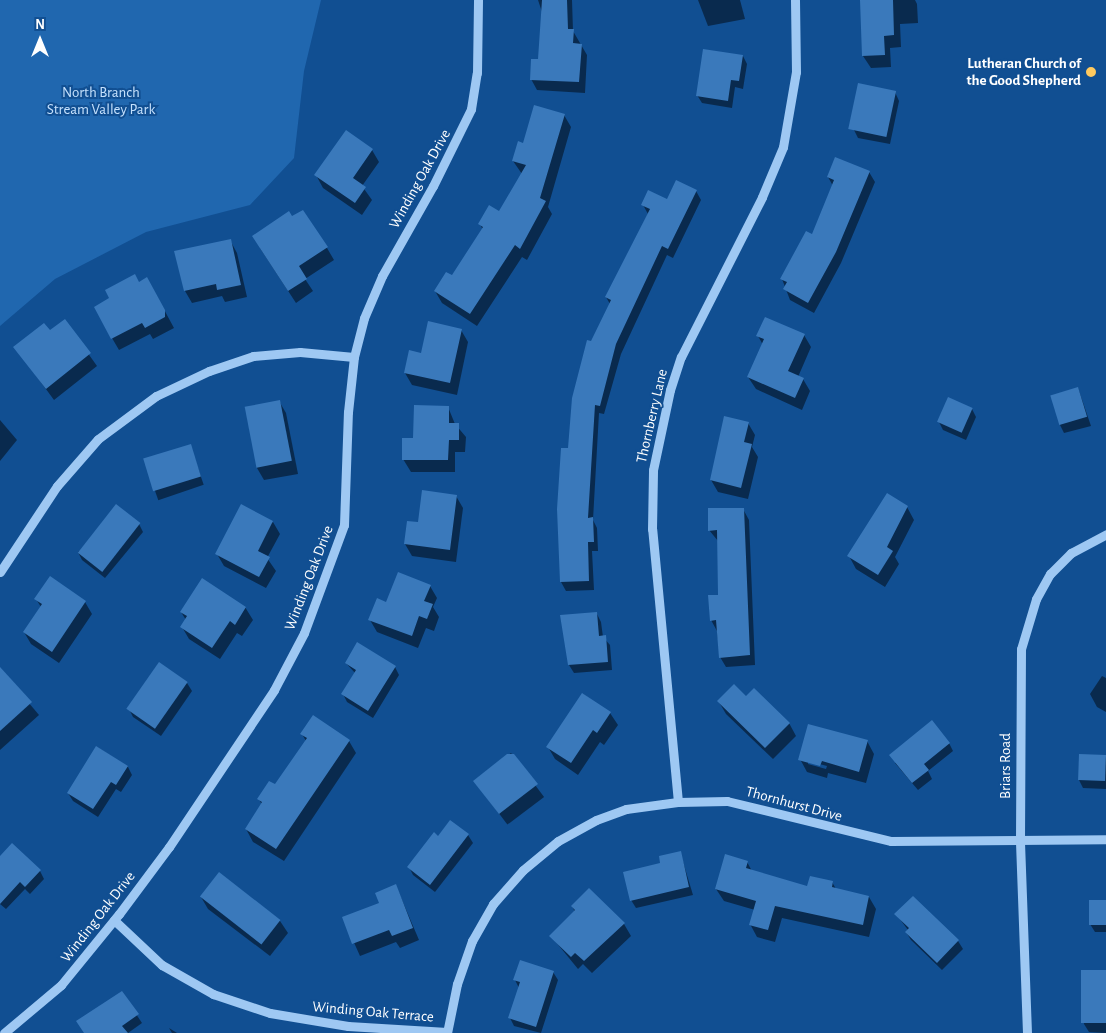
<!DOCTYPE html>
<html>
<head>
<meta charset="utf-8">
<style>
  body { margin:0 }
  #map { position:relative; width:1106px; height:1033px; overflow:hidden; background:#114f92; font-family:"Alegreya Sans",sans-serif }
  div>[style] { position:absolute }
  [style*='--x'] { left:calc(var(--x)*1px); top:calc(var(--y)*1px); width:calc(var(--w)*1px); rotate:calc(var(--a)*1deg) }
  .green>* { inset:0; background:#2067af }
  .shadow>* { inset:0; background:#0007; transform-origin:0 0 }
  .building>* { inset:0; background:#3a79bb; transform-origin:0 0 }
  .minor>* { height:9px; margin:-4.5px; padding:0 4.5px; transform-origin:4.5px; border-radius:4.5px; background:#9ec8f3 }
  .dots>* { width:14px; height:14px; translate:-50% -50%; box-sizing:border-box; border:2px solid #114f92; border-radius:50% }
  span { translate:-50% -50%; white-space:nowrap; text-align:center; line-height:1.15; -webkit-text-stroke:4px #114f92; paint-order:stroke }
  .poi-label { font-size:15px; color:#fff; font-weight:700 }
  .right { translate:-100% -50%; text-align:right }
  .park-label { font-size:15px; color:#c5e1fd }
  .street-label { font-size:15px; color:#fff }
  .north { position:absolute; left:15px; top:15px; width:50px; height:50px; -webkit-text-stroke:4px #114f92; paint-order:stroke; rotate:0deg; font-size:14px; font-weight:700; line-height:20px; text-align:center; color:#fff }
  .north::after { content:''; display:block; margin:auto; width:18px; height:22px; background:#fff; clip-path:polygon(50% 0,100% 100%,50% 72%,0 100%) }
</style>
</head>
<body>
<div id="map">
  <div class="green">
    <i style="clip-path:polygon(0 0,321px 0,304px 71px,294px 158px,250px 205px,146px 232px,55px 279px,0 326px)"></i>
  </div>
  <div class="shadow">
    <i style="clip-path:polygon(538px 0,572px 0,573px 31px,587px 55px,585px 93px,537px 90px,531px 79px,540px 61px,542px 12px)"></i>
    <i style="clip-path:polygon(698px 0,740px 0,745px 19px,708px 26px)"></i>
    <i style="clip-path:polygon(862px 0,915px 0,917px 4px,918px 23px,900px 24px,901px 47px,890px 48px,891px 67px,871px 68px,863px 56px)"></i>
    <i style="clip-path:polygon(743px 56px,747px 64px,743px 89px,735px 87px,732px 108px,702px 103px,697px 95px)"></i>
    <i style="clip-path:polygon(895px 92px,899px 101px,890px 144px,858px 138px,854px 130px)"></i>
    <i style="clip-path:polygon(564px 115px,571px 127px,548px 207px,552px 214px,527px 260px,522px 257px,477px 326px,442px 303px,435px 291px,452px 277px,483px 230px,480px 224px,499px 213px,522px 174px,513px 161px,524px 144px)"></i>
    <i style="clip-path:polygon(372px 150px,379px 162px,362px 186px,372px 200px,362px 215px,323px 188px,316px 175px)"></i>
    <i style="clip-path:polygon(869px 172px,875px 182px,841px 263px,814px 313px,790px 300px,782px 279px,812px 236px,833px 186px,828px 177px)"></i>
    <i style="clip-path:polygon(696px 191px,701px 200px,673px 258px,667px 255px,621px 354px,604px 414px,599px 413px,593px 520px,597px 528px,598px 551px,592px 551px,594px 590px,566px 591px,561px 582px,570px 449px,592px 342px,610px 304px,606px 297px,648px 214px,643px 205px,668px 201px)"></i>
    <i style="clip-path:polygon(230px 240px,237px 253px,247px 297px,225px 302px,222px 296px,192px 303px,185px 291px,176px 252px)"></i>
    <i style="clip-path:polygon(260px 248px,327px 248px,334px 260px,305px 279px,313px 291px,296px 303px)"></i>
    <i style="clip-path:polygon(139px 284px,154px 291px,174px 328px,153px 339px,150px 334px,119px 350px,112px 338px)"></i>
    <i style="clip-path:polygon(65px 321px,97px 366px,54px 400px,15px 347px,50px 332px)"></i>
    <i style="clip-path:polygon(461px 330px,468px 342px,457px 395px,412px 385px,405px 373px)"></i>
    <i style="clip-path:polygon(804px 335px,811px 347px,798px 377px,803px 379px,810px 391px,802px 410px,756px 389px,748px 377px,763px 345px,758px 336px)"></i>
    <i style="clip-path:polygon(1078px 388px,1091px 426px,1064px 433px,1060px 425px)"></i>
    <i style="clip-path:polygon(279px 401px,286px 413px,298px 474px,264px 480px,257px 468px)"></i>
    <i style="clip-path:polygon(448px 407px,455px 424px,466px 437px,465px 452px,455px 452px,455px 472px,411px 472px,403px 459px,415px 440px)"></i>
    <i style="clip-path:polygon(972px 409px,976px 417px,966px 440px,943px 430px,939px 422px)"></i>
    <i style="clip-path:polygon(0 420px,17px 440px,0 461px)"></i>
    <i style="clip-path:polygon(748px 423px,755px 435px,752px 447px,758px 457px,748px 499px,718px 492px,711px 480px)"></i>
    <i style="left:190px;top:445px;width:42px;height:48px;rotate:71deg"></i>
    <i style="clip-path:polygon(456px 496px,463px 508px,456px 562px,412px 556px,405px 544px,419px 524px)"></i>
    <i style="clip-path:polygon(907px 507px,914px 520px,895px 557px,899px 564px,885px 587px,856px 569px,849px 556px)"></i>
    <i style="clip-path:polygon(743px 509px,749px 520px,755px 665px,726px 667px,720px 657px,717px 631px,711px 620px,719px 596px,718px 541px,709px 530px)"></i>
    <i style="clip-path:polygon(273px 522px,280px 534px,267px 558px,276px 571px,266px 588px,224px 566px,217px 554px)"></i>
    <i style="clip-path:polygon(139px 524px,143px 532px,105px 578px,82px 560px,78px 552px)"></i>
    <i style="clip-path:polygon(430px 586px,437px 598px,433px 607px,439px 617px,434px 631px,426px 628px,418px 648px,377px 632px,370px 620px,387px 603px)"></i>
    <i style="clip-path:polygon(36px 599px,85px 602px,92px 614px,59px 663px,31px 644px,24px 632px,41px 607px)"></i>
    <i style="clip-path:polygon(245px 607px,253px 620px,242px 636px,237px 633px,220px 659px,189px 639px,182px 627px,186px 620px,181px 612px)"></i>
    <i style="clip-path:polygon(597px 614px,601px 622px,603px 637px,610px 645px,612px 670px,574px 673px,569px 665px)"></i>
    <i style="clip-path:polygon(346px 663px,395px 667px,399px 675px,373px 718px,347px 702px,343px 694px,355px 673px)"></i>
    <i style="clip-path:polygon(2px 671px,39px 715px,0 750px,0 673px)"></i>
    <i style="clip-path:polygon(1102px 676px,1106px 678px,1106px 712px,1097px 707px,1090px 694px)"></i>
    <i style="clip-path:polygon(187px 683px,192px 691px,161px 736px,133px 717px,129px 709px)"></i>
    <i style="clip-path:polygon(583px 694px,610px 713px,618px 725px,604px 745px,600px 742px,578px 775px,555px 759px,548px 747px)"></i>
    <i style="clip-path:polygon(746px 698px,789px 723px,796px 736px,773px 759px,726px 714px,719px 702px)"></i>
    <i style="clip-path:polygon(302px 734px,349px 741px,356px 753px,284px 861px,253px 842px,246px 829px,262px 805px,259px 799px,275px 786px,306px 741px)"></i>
    <i style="clip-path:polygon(evenodd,867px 741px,874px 754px,866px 783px,828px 773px,827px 778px,807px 772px,800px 759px,867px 741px,808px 761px,827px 766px,826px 769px,808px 764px,808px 761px)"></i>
    <i style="clip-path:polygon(949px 743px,953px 751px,928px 771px,932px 779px,918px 790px,895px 763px)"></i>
    <i style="clip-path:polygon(97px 747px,128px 767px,132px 775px,121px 792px,116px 789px,98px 817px,73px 801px,68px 793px)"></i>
    <i style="left:511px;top:753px;width:55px;height:46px;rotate:53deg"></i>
    <i style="clip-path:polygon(1080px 756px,1106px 757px,1106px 789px,1083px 788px,1079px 780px)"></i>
    <i style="clip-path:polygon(468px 835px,473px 843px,435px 892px,413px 875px,409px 867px,438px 837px)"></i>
    <i style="clip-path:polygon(680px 852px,693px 895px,636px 908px,631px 900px,662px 864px)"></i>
    <i style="clip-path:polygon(0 857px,40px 871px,44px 879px,30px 894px,25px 889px,6px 909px,0 904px)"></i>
    <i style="clip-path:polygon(747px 862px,752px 871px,808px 888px,832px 882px,836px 889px,869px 897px,876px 909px,869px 937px,782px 918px,775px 942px,757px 937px,750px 924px,755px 910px,724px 901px,716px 889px)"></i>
    <i style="clip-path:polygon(219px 874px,280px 921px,288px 933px,270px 956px,208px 909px,201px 897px)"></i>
    <i style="clip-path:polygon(396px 886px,419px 940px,400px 948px,396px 942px,360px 956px,343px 918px,380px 904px)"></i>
    <i style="clip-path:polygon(1106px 901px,1106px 932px,1095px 932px,1090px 924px)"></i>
    <i style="clip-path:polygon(572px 906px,624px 924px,631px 936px,592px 973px,583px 964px,578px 969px,551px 936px,575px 912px)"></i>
    <i style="clip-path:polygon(896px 914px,958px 941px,963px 949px,942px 970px,911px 940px,906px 932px,908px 930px)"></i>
    <i style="clip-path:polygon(1106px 971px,1106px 1033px,1089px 1032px,1084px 1024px,1082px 972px)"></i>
    <i style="clip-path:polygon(553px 972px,558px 980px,541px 1033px,514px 1026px,510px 1018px,519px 988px,515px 980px)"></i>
    <i style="clip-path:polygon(122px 993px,142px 1023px,128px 1033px,85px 1033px)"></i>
    <i style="clip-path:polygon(169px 1028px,177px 1033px,172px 1033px)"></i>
  </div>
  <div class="building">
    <i style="clip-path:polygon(542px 0,567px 0,568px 29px,574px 29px,573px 43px,582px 44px,579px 82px,530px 80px,531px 59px,538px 59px)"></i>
    <i style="clip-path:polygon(860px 0,893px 0,894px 35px,884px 36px,885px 55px,862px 56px)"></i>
    <i style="clip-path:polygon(703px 49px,743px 55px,739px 81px,731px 80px,728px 101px,696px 96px)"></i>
    <i style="left:858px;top:83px;width:39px;height:47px;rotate:12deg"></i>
    <i style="clip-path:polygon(534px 105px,565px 114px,540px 198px,546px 201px,520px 249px,515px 245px,470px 314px,434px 291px,446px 272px,452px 275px,483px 227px,478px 224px,489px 205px,499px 211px,526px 165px,512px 161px,518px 141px,523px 143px)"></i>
    <i style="clip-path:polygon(346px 130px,373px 149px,353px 178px,366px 187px,355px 203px,314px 175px)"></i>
    <i style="clip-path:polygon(835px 157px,870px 171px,836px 252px,808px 303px,783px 289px,787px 282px,780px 279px,806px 231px,812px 234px,834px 180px,827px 177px)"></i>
    <i style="clip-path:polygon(676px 180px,697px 190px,668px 249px,662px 246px,616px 344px,600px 406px,595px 405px,588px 518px,593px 517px,594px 542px,588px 542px,589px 581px,560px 582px,557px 509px,561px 448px,568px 448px,572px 398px,587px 340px,591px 341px,611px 300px,605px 297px,650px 209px,641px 205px,648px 190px,667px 199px)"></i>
    <i style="clip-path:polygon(303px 210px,328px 247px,299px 266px,307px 279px,288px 291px,252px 236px,289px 211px,292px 216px)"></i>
    <i style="clip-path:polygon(231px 239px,241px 285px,217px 290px,216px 284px,184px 291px,174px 251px)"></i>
    <i style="clip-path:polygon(135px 274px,139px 282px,147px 277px,165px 310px,165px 317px,145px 328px,142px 323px,111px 339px,94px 307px,109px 298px,105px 290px)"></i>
    <i style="clip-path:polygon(765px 317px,805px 334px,788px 371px,804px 378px,795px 398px,747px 377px,764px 339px,756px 336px)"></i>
    <i style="clip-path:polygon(65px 319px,91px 353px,46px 389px,13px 347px,44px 323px,50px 330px)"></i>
    <i style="clip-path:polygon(428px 321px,462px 329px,450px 383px,404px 373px,409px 350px,421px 353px)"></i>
    <i style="left:1078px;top:387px;width:31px;height:29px;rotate:73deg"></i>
    <i style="left:948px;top:397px;width:27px;height:27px;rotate:24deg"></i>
    <i style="left:280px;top:400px;width:62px;height:36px;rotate:79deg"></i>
    <i style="clip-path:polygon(414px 405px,449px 406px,449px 423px,459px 423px,459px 440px,449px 440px,448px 460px,402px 460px,402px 438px,413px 438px)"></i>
    <i style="clip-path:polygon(724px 416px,749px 422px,744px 442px,752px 444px,741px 488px,710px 480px)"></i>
    <i style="left:191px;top:444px;width:34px;height:50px;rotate:73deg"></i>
    <i style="clip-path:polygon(422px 490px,457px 495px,450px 550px,404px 544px,407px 521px,418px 522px)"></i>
    <i style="clip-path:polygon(887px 493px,908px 506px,887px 547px,893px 551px,878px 575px,847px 556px)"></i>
    <i style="left:116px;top:504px;width:31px;height:62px;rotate:38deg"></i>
    <i style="clip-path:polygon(241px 504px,273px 521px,258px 551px,270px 557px,259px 577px,215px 554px)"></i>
    <i style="clip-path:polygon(708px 508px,744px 508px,750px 655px,719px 658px,716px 620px,710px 621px,708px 595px,718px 595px,717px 530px,708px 531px)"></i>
    <i style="clip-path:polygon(398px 572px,431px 585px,424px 601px,433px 604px,427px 619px,419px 616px,412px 636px,368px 620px,377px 598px,386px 602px)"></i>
    <i style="clip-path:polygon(50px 576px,86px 601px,52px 652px,23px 632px,42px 604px,34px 599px)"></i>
    <i style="clip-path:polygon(202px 578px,246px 607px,235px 625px,230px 621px,212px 648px,180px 627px,187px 616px,180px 612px)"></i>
    <i style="clip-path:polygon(597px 612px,599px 636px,606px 635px,608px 662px,568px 665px,560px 615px)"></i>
    <i style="clip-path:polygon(357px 642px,396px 666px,368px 711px,341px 694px,356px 670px,345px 663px)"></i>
    <i style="left:159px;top:662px;width:35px;height:57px;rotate:35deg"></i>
    <i style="clip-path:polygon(0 667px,32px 702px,0 731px)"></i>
    <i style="clip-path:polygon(734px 684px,746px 696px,754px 688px,790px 723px,765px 748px,717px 701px)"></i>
    <i style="clip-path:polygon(582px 693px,611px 712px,597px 733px,593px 730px,571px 763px,546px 747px)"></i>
    <i style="clip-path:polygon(313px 715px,350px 740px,276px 849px,245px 829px,262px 802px,257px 799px,269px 781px,275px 784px,307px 738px,300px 734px)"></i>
    <i style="clip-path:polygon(932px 720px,950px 743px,924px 764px,929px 770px,912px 783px,889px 755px)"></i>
    <i style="clip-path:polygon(808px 724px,868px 740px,859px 772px,822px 761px,820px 766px,798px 760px)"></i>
    <i style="clip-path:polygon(96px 746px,128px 766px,116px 785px,111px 782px,93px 809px,67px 793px)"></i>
    <i style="clip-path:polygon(507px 754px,514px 754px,538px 784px,499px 814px,473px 781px)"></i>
    <i style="left:1079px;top:754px;width:27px;height:26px;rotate:2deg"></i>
    <i style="clip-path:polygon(450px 820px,469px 834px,430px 885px,407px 867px,434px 832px,438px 836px)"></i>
    <i style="clip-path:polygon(12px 843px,41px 870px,25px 887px,20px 882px,0 904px,0 856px)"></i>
    <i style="clip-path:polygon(681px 851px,689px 887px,630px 901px,623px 872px,660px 863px,659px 856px)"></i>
    <i style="clip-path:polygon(725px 854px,748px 861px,746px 868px,807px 886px,810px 876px,833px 881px,832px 887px,869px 896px,863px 925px,775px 906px,768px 930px,749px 925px,756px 901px,715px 889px)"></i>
    <i style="left:219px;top:872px;width:78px;height:31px;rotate:38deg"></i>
    <i style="clip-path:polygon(396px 884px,413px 928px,392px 936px,389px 930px,352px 944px,342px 917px,379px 903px,375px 893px)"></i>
    <i style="clip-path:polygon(589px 888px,625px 923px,584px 961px,575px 953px,571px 957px,549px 936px,575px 910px,571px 906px)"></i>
    <i style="clip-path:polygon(913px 896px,959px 940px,937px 963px,905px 932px,909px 928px,894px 914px)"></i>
    <i style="left:1089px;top:900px;width:17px;height:25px"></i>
    <i style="clip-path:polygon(520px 960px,554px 971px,536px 1027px,508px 1018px,520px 982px,513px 980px)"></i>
    <i style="left:1106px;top:970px;width:53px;height:25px;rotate:90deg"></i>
    <i style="clip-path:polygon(122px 991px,139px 1014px,122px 1026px,128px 1033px,84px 1033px,76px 1021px)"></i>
  </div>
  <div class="minor">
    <i style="--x:0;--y:572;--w:103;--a:-56.5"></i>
    <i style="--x:57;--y:486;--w:62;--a:-48.9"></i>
    <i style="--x:98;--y:439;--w:72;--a:-36.6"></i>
    <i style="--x:156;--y:396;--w:59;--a:-25.3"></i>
    <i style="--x:209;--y:371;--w:46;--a:-18.8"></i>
    <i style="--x:253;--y:356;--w:47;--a:-4.9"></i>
    <i style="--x:300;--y:352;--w:54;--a:5.3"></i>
    <i style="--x:678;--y:802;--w:274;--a:-95.4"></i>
    <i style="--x:652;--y:529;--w:59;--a:-89"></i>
    <i style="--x:653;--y:470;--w:82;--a:-78"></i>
    <i style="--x:670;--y:390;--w:35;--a:-72"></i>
    <i style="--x:681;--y:357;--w:179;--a:-63.1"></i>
    <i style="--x:762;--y:197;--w:54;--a:-67.2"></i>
    <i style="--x:783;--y:147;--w:76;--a:-80.2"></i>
    <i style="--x:796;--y:72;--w:72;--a:-90.8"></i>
    <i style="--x:114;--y:920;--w:66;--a:43.2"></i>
    <i style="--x:162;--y:965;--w:59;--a:29.6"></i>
    <i style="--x:213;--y:994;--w:60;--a:18.4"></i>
    <i style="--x:270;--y:1013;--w:79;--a:9.5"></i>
    <i style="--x:348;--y:1026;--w:99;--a:3.5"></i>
    <i style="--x:4;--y:1033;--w:75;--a:-40.1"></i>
    <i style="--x:61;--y:985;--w:92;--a:-50.8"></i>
    <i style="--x:119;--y:914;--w:84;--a:-53.3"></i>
    <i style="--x:169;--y:847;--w:189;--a:-56.2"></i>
    <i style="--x:274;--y:690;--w:64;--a:-62.2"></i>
    <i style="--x:304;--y:633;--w:115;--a:-69.7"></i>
    <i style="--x:344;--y:525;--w:113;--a:-88"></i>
    <i style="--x:348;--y:412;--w:55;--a:-83.8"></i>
    <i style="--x:354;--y:357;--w:40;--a:-75.6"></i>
    <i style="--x:364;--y:318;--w:46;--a:-66.8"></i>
    <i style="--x:382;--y:276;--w:103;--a:-60.5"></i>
    <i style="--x:433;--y:186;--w:86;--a:-63.7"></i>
    <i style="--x:471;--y:109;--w:36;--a:-81"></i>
    <i style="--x:477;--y:73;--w:73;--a:-89.2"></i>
    <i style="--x:447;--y:1033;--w:50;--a:-78.5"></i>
    <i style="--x:457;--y:984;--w:46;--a:-70.8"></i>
    <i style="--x:472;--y:941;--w:43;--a:-60.4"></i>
    <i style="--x:493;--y:904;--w:45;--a:-48.6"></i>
    <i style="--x:523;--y:870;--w:45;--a:-39.6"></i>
    <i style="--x:558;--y:841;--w:43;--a:-28.9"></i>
    <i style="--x:596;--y:820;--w:32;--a:-20"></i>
    <i style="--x:626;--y:809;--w:52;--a:-7.7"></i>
    <i style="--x:678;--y:802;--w:49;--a:-1.2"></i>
    <i style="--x:727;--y:801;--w:169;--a:13.7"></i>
    <i style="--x:891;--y:841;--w:215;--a:-0.5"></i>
    <i style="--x:1027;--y:1033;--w:193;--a:-92.1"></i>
    <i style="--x:1020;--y:840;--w:191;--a:-89.7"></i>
    <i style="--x:1021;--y:649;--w:52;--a:-73.3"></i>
    <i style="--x:1036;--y:599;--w:29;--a:-61"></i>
    <i style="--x:1050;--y:574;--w:30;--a:-45"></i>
    <i style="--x:1071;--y:553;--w:40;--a:-28"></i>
  </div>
  <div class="dots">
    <i style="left:1091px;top:72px;background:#ffca5f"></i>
  </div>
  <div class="poi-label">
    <span class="right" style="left:1081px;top:72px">Lutheran Church of<br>the Good Shepherd</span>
  </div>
  <div class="park-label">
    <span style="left:101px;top:101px">North Branch<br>Stream Valley Park</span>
  </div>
  <div class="street-label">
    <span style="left:420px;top:179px;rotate:-61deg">Winding Oak Drive</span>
    <span style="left:652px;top:416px;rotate:-77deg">Thornberry Lane</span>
    <span style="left:309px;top:578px;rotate:-69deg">Winding Oak Drive</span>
    <span style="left:1006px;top:766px;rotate:-90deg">Briars Road</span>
    <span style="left:794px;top:804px;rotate:15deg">Thornhurst Drive</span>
    <span style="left:98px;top:917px;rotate:-52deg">Winding Oak Drive</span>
    <span style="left:373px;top:1012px;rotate:5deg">Winding Oak Terrace</span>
  </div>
  <div class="north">N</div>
</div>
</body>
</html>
